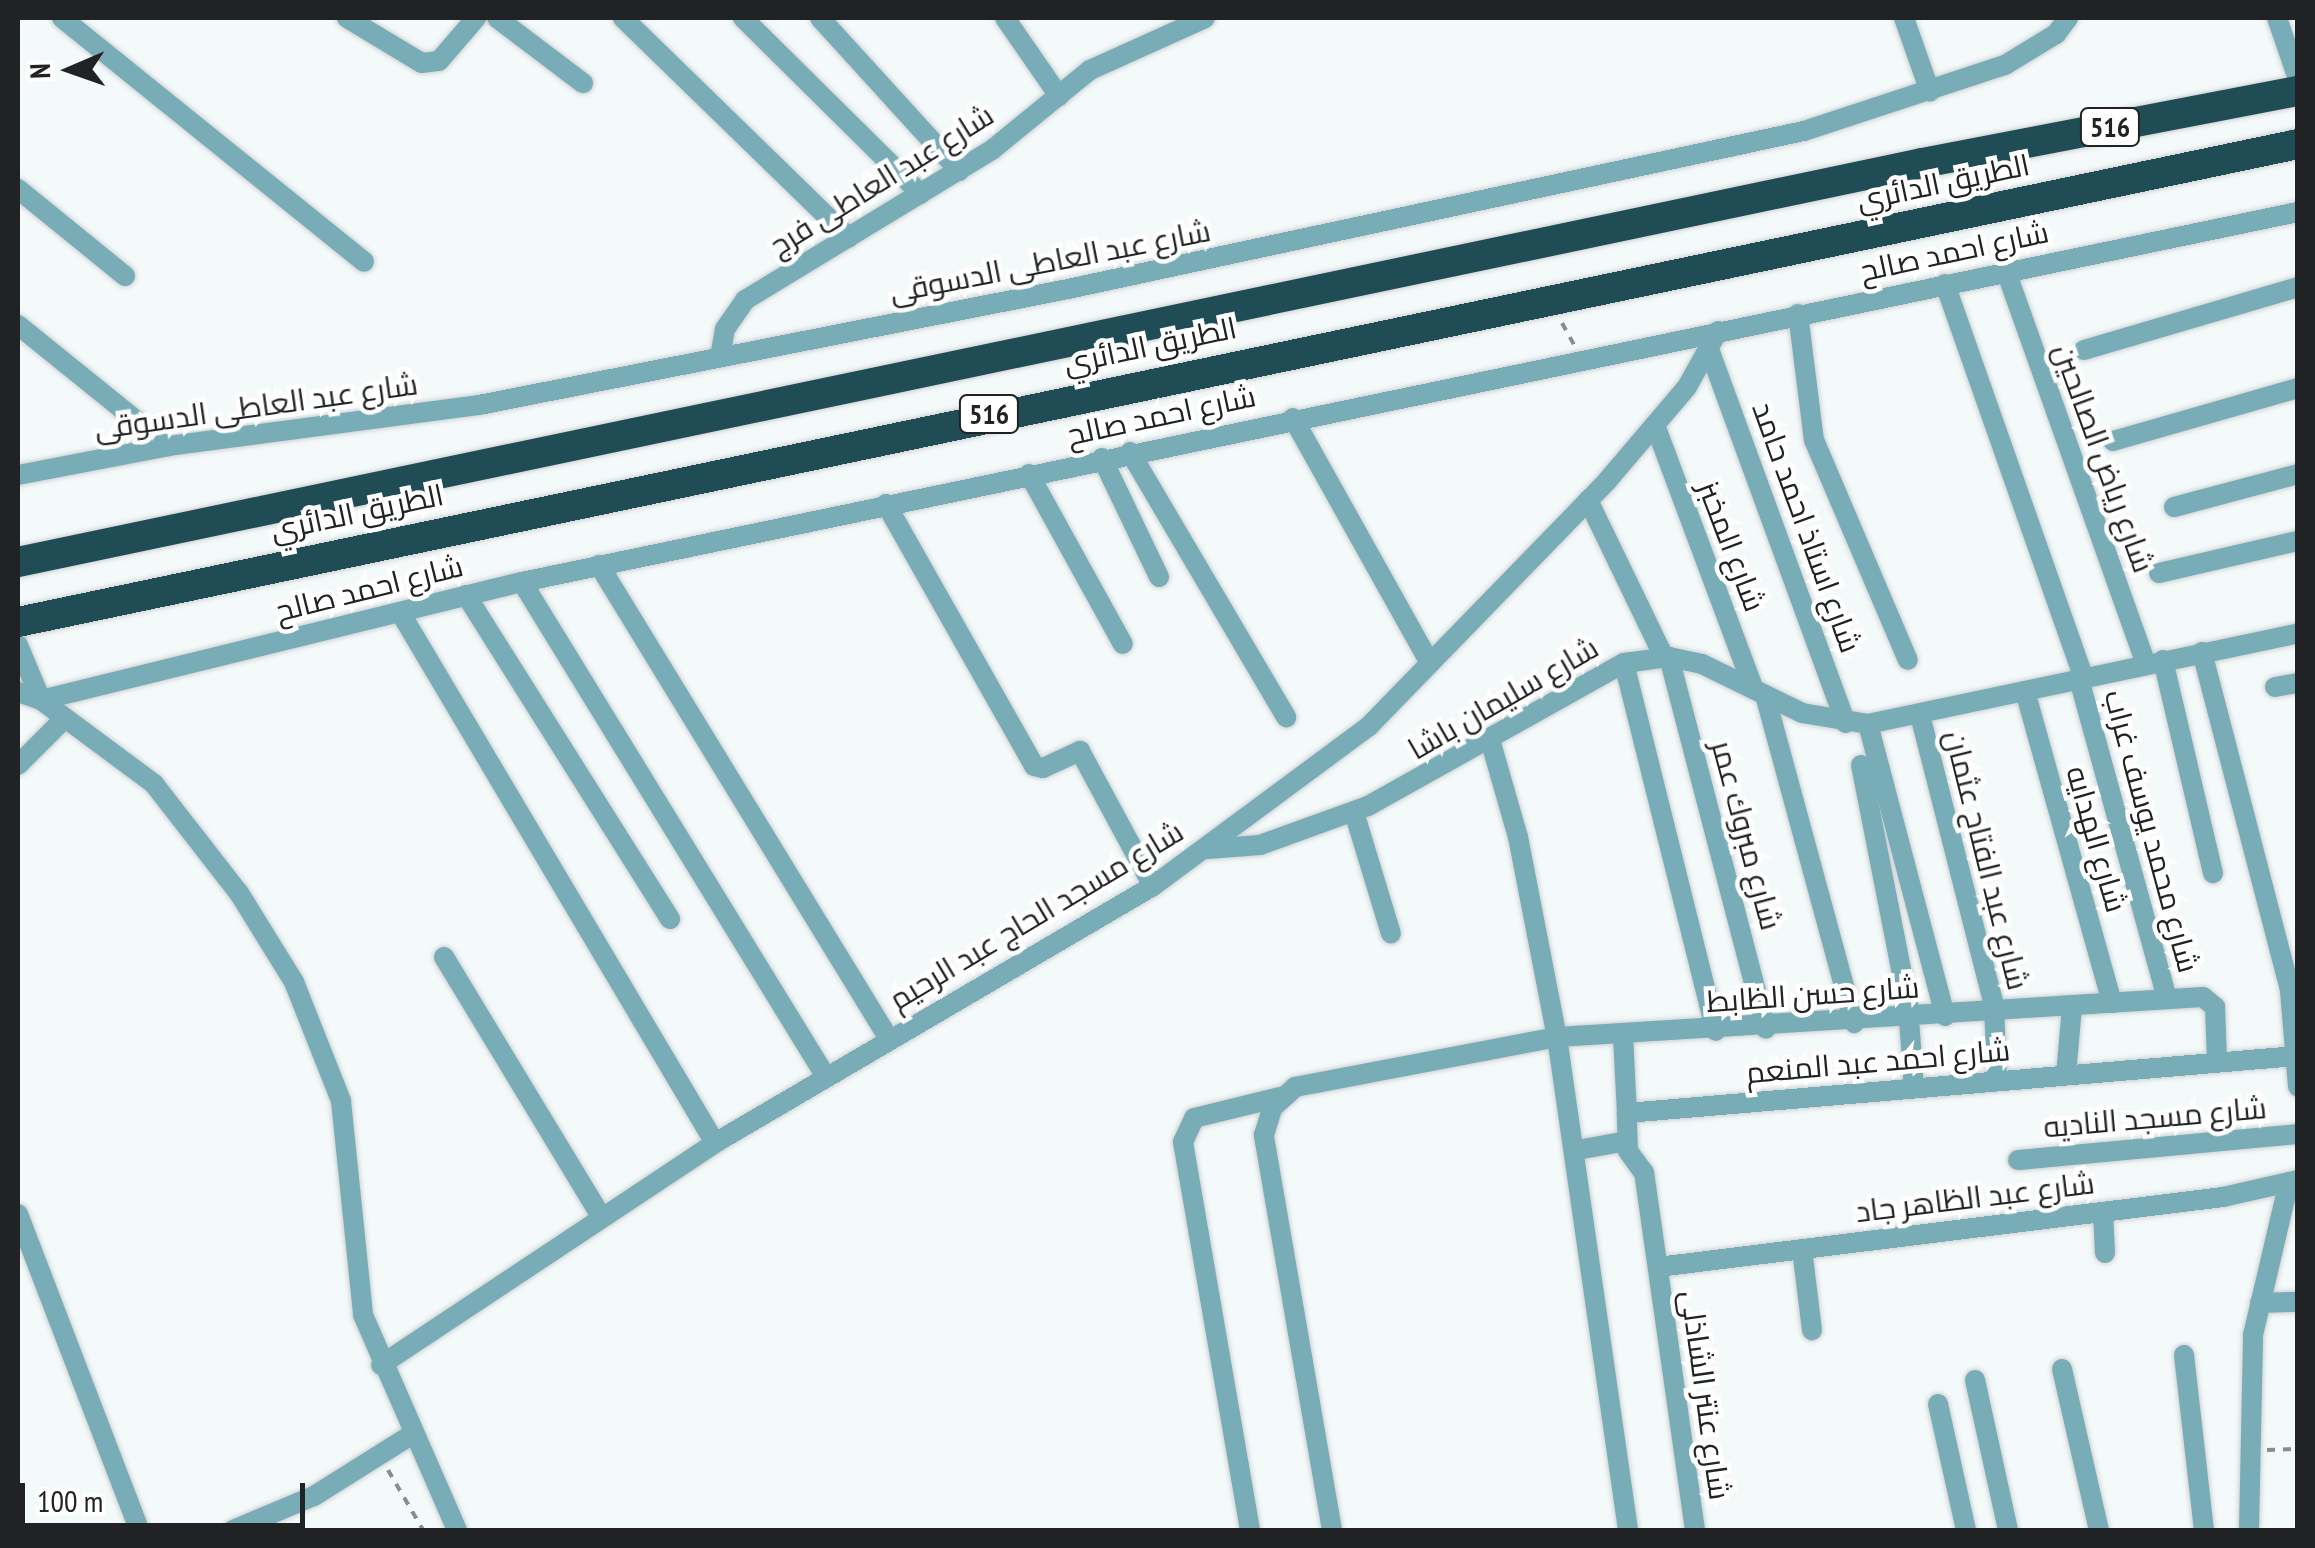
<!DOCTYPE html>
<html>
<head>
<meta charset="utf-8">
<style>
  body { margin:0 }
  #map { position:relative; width:2315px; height:1548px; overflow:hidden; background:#f4f9fa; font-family:"PT Sans Narrow",Cairo,sans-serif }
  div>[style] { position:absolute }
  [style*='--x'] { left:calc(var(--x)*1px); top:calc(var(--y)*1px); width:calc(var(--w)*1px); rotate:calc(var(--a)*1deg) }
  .path>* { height:4px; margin-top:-2px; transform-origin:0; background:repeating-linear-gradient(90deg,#898c8d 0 8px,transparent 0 16px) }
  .roads { filter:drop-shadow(0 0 2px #ced2d3) drop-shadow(0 0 2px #ced2d3) }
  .minor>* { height:20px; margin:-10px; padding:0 10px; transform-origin:10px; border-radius:10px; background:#78adb8 }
  .highway>* { height:30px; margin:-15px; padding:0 15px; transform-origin:15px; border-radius:15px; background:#1f4c55 }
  span { translate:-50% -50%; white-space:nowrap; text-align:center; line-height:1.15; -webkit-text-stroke:9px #fff; paint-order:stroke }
  .shield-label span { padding:2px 8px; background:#fff; border:2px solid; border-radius:8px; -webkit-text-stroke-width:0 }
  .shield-label { font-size:28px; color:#212223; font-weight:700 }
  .street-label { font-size:30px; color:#212223 }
  .frame { position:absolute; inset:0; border:20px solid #212223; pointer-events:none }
  .north { position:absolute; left:20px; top:20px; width:100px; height:100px; -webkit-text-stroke:8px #fff; paint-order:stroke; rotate:268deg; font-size:28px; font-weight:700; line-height:40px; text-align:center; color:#212223 }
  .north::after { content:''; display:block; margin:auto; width:35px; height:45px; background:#212223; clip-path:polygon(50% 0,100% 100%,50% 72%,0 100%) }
  .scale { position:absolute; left:20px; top:1483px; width:285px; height:45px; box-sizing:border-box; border:5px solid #212223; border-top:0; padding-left:12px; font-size:30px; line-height:35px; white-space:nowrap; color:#212223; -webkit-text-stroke:8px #fff; paint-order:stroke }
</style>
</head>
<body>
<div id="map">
  <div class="path">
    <i style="--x:1562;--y:323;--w:25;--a:61"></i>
    <i style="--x:2267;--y:1450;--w:31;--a:-2"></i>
    <i style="--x:388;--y:1470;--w:69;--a:59.7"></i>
  </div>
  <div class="roads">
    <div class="minor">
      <i style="--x:62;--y:18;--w:388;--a:38.9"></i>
      <i style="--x:347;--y:18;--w:87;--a:31"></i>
      <i style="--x:422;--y:63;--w:17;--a:-7"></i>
      <i style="--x:439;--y:61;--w:57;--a:-49.3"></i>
      <i style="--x:497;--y:18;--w:108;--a:37.1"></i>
      <i style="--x:623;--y:18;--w:315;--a:44.2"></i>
      <i style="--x:743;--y:18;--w:250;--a:44.7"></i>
      <i style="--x:820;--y:18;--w:207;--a:47.7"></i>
      <i style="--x:1005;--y:18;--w:95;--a:55.3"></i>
      <i style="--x:1904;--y:18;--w:78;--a:70.6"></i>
      <i style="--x:2277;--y:18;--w:65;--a:71"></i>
      <i style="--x:18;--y:189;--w:138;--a:39.1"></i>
      <i style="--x:2006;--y:271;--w:417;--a:70.4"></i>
      <i style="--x:1945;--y:284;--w:418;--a:70.6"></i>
      <i style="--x:1798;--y:314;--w:127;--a:82.8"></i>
      <i style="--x:1814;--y:440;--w:239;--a:66.9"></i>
      <i style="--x:18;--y:325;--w:193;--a:38.9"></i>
      <i style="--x:2084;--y:350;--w:223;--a:-16.4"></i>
      <i style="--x:1710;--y:352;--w:395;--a:69.9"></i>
      <i style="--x:720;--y:357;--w:28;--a:-80"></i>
      <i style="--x:725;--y:329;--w:35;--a:-55"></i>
      <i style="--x:745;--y:300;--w:290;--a:-31.3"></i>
      <i style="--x:993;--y:149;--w:125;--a:-39.2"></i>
      <i style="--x:1090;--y:70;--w:126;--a:-24.3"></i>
      <i style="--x:1293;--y:418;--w:281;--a:60.8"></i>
      <i style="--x:1655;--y:425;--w:280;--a:69.5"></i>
      <i style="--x:2113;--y:441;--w:192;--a:-16"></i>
      <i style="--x:1130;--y:452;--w:308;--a:59.5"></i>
      <i style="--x:1102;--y:458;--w:132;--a:64.4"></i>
      <i style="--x:1029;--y:474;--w:194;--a:61.1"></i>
      <i style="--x:18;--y:475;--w:153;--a:-10.9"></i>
      <i style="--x:168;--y:446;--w:314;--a:-7.5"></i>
      <i style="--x:479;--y:405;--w:600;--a:-11.14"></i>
      <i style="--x:1068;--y:289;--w:753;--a:-12.12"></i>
      <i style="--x:1804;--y:131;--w:212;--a:-18.2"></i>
      <i style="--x:2005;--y:65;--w:60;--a:-31.3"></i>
      <i style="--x:2056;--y:34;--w:20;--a:-53"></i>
      <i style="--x:1588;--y:500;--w:174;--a:64.2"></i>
      <i style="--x:886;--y:504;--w:301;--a:60.5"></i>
      <i style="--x:1034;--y:766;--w:9;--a:13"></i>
      <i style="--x:1043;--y:768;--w:41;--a:-24.7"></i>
      <i style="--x:1080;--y:751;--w:153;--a:61.6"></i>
      <i style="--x:2174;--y:507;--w:128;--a:-14.9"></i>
      <i style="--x:599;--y:565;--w:556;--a:58.54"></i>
      <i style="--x:2159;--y:573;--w:143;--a:-13"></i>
      <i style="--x:522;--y:582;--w:581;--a:58.44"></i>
      <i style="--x:466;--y:595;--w:383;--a:57.8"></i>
      <i style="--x:400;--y:612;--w:617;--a:59.32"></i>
      <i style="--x:18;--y:645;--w:60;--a:67.3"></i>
      <i style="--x:41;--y:700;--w:495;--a:-13.8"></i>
      <i style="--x:522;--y:582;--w:1814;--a:-11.77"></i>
      <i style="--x:2202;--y:652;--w:350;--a:75.4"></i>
      <i style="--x:2290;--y:991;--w:96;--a:85.2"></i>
      <i style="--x:1669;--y:657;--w:384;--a:75.4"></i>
      <i style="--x:2163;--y:660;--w:219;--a:76.8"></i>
      <i style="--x:1624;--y:663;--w:379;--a:76"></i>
      <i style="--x:2079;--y:679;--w:332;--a:74.6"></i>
      <i style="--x:2275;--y:687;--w:23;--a:-10"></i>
      <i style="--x:2025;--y:691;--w:324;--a:74.4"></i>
      <i style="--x:18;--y:692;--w:24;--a:19"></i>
      <i style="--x:41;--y:700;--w:141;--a:36.6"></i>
      <i style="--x:154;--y:784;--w:138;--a:52.1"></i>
      <i style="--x:239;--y:893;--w:105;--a:58.3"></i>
      <i style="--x:294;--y:982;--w:128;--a:68.4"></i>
      <i style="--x:341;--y:1101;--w:215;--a:84.1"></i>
      <i style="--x:363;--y:1315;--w:235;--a:66.4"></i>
      <i style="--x:1765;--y:695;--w:340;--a:74.8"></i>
      <i style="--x:1920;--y:715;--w:299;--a:75.7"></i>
      <i style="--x:1994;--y:1005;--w:76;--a:87.7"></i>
      <i style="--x:1868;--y:724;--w:302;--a:75.2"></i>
      <i style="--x:1491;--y:743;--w:98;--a:74"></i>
      <i style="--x:1518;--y:837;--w:204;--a:79"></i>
      <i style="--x:1557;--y:1037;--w:498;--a:81.8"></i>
      <i style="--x:18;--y:765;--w:62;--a:-45"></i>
      <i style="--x:1861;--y:765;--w:245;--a:78.9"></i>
      <i style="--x:1908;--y:1005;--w:83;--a:85.9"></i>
      <i style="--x:1354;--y:812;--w:127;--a:73.1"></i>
      <i style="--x:1208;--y:849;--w:52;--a:-4.4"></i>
      <i style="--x:1260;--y:845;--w:115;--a:-19.9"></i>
      <i style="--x:1368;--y:806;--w:293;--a:-29.2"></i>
      <i style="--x:1624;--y:663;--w:45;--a:-7.6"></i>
      <i style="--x:1669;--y:657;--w:34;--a:12"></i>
      <i style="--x:1702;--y:664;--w:111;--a:26.1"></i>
      <i style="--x:1802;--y:713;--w:67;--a:9.5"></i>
      <i style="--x:1868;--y:724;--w:440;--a:-11.9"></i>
      <i style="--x:444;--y:957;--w:301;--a:58.8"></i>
      <i style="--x:1623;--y:1035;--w:78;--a:87.1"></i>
      <i style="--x:2066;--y:1075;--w:69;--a:-85"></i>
      <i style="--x:1577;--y:1150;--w:51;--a:-10.2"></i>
      <i style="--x:2018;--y:1160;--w:281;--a:-5.3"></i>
      <i style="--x:2103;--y:1212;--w:41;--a:87.2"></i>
      <i style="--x:18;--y:1214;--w:338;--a:69"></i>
      <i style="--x:1802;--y:1249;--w:82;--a:83"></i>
      <i style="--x:1658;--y:1267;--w:569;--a:-7.06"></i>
      <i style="--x:2223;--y:1197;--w:77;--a:-12.8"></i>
      <i style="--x:2260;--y:1303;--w:38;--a:-2"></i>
      <i style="--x:2184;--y:1355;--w:176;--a:83.5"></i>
      <i style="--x:381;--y:1365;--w:401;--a:-33.6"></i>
      <i style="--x:715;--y:1143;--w:508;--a:-30.4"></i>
      <i style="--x:1153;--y:886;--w:269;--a:-36.5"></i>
      <i style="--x:1369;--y:726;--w:342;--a:-45.8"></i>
      <i style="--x:1607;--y:481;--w:123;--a:-49.6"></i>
      <i style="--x:1687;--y:387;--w:64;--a:-61"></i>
      <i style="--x:2062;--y:1369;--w:165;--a:77.1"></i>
      <i style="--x:1975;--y:1380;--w:154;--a:77.6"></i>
      <i style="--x:1938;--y:1404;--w:129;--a:77.5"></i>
      <i style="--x:233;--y:1530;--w:88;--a:-22.8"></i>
      <i style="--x:314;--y:1496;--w:117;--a:-32.1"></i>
      <i style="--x:1250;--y:1530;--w:394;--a:-99.8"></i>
      <i style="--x:1183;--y:1142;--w:26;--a:-65"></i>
      <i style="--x:1194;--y:1118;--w:89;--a:-13.7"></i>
      <i style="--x:1332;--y:1530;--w:401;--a:-99.8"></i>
      <i style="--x:1264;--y:1135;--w:28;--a:-73"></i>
      <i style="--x:1272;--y:1108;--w:31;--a:-42"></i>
      <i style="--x:1295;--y:1087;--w:267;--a:-10.8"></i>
      <i style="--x:1557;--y:1037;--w:647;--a:-3.54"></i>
      <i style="--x:2203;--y:997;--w:16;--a:40"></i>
      <i style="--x:2215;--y:1007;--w:55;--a:87.9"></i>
      <i style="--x:1695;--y:1530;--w:361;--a:-98.1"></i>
      <i style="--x:1644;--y:1173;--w:27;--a:-126"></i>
      <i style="--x:1628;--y:1151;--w:38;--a:-92"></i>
      <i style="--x:1627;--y:1113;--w:671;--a:-4.87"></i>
      <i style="--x:2249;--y:1530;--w:195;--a:-88.8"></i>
      <i style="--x:2253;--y:1335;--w:157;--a:-76.8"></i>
    </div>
    <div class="highway">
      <i style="--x:18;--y:562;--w:1946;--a:-11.83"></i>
      <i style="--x:1923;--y:163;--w:382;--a:-10.9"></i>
      <i style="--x:18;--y:622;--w:2330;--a:-11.84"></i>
    </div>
  </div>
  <div class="shield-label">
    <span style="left:2110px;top:127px">516</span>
    <span style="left:989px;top:414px">516</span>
  </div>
  <div class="street-label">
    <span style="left:881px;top:180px;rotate:-32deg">شارع عبد العاطى فرج</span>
    <span style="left:1943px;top:182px;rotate:-12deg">الطريق الدائري</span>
    <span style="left:1954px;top:251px;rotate:-12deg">شارع احمد صالح</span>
    <span style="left:1050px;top:261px;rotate:-11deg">شارع عبد العاطى الدسوقى</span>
    <span style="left:1150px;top:345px;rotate:-12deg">الطريق الدائري</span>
    <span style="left:256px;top:406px;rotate:-8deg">شارع عبد العاطى الدسوقى</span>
    <span style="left:1161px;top:415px;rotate:-12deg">شارع احمد صالح</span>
    <span style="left:2104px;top:458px;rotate:70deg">شارع رياض الصالحين</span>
    <span style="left:357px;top:512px;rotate:-12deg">الطريق الدائري</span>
    <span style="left:1807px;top:527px;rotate:70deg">شارع استاذ احمد حامد</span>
    <span style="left:1732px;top:546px;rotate:69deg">شارع المخبز</span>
    <span style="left:369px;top:588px;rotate:-14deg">شارع احمد صالح</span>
    <span style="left:1503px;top:698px;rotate:-30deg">شارع سليمان باشا</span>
    <span style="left:2152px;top:831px;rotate:75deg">شارع محمد يوسف غراب</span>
    <span style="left:1747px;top:835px;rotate:75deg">شارع مبروك عمر</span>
    <span style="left:2097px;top:839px;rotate:74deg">شارع الهدايه</span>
    <span style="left:1987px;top:860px;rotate:76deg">شارع عبد الفتاح عثمان</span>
    <span style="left:1036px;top:915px;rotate:-31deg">شارع مسجد الحاج عبد الرحيم</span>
    <span style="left:1813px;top:994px;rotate:-4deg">شارع حسن الظابط</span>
    <span style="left:1878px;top:1061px;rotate:-5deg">شارع احمد عبد المنعم</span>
    <span style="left:2155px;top:1117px;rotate:-5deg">شارع مسجد الناديه</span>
    <span style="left:1975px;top:1197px;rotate:-7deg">شارع عبد الظاهر جاد</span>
    <span style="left:1706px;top:1395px;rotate:82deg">شارع عنتر الشاذلى</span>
  </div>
  <div class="frame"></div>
  <div class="north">N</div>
  <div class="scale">100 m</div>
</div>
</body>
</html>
